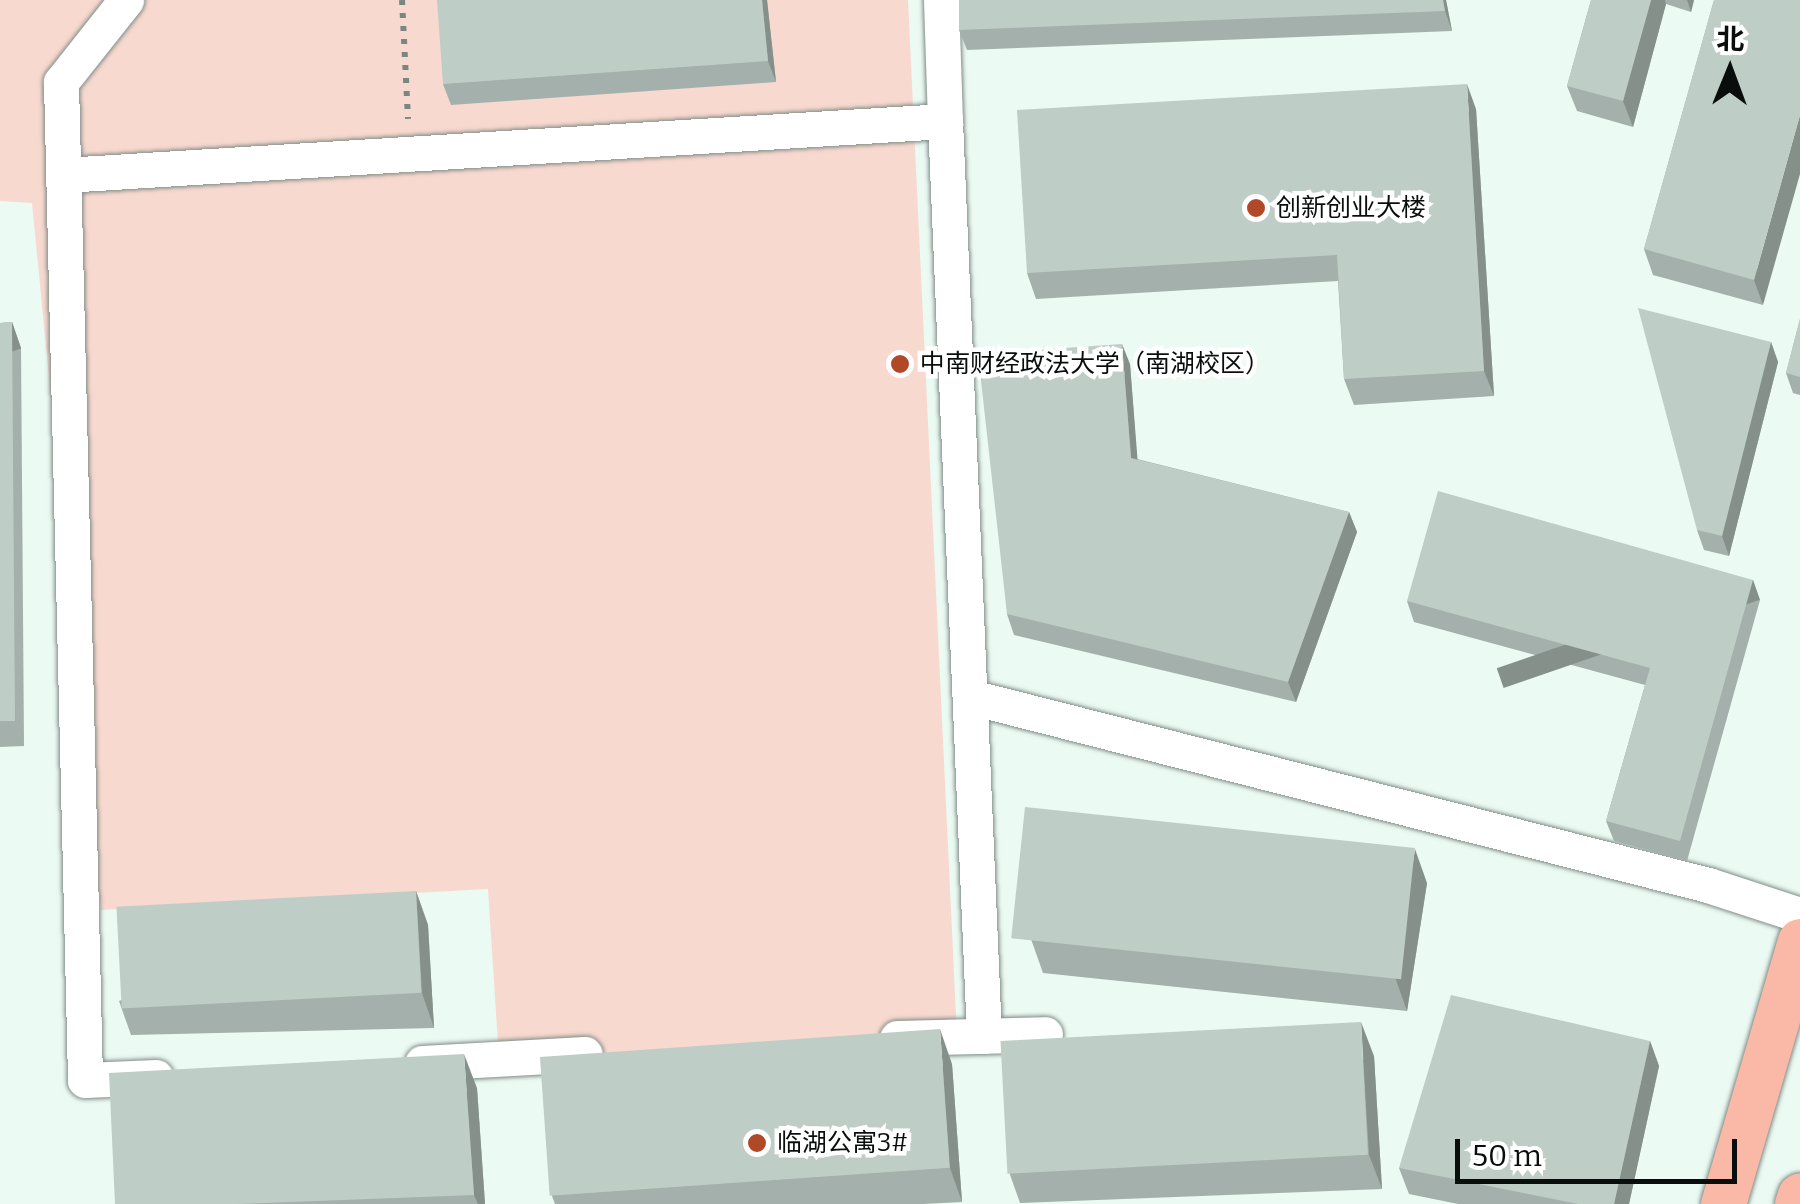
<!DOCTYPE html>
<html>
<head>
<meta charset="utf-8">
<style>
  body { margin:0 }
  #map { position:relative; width:1800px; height:1204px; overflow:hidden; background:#ebfaf3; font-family:Bitter,"Noto Sans SC",serif }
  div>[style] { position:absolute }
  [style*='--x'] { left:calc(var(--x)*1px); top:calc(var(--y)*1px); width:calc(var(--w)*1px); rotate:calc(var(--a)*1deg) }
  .green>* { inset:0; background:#f8d9cf }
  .path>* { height:6px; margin-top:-3px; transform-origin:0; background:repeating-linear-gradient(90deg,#7c8681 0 5px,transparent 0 13px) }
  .roads { filter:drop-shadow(0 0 2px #808d88) drop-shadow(0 0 2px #808d88) }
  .minor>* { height:35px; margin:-17.5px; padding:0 17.5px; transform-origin:17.5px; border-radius:17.5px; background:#fff }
  .major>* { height:45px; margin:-22.5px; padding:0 22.5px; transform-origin:22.5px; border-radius:22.5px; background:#f9b9a6 }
  .wall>* { inset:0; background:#a4b0ab }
  .shaded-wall>* { inset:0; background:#86908b; transform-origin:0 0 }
  .building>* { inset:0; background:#bfcdc7; transform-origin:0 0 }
  .dots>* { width:28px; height:28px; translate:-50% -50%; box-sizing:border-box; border:5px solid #fff; border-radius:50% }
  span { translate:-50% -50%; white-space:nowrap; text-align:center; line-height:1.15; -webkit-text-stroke:9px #fff; paint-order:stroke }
  .poi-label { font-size:25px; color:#090e0c }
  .left { translate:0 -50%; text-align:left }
  .north { position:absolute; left:1680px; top:20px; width:100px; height:100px; -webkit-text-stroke:8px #fff; paint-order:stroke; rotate:1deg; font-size:28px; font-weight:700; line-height:40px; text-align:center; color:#090e0c }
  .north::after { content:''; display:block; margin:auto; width:35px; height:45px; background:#090e0c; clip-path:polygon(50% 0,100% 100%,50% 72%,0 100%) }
  .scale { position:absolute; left:1455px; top:1139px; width:282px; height:45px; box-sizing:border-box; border:5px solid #090e0c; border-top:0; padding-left:12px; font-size:30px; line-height:35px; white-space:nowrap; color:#090e0c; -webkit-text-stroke:8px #fff; paint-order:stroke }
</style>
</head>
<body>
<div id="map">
  <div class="green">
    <i style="clip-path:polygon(0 0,908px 0,957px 1037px,499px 1059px,488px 889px,101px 910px,32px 203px,0 201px)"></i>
  </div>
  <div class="path">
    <i style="--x:402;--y:0;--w:119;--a:87.1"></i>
  </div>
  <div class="roads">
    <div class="minor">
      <i style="--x:126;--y:0;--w:105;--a:128.4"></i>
      <i style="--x:61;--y:82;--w:998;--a:88.62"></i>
      <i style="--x:85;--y:1080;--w:71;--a:-2.4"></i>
      <i style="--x:945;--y:121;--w:916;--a:87.56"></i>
      <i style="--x:64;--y:175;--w:883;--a:-3.51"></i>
      <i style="--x:945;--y:121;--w:121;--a:-91.9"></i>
      <i style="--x:971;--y:697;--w:761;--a:14.31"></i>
      <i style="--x:1708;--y:885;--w:97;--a:18.1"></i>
      <i style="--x:897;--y:1038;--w:148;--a:-1.5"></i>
      <i style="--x:422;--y:1063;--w:163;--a:-3.2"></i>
    </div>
    <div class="major">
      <i style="--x:1723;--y:1204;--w:274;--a:-73.7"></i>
      <i style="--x:1797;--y:1204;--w:9;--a:-72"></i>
    </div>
  </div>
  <div class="wall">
    <i style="clip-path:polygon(767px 0,776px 82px,451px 105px,443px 84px)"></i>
    <i style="clip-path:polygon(959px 0,1446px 0,1452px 31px,967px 50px,959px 30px)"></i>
    <i style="clip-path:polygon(1591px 0,1694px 0,1691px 12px,1666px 4px,1633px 127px,1577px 111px,1567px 86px)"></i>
    <i style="clip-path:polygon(1714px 0,1763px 305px,1653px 275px,1644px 249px)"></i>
    <i style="clip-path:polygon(1476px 109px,1494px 396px,1354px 405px,1344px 379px,1338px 281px,1036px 299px,1027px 273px)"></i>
    <i style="clip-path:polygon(1800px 319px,1800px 395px,1793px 393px,1786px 373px)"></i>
    <i style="clip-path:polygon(12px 322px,21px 348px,24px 746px,0 747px,0 323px)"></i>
    <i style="clip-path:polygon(1771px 342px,1778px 362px,1729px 556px,1704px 550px,1697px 530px)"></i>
    <i style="clip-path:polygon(1130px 364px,1137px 459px,1349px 512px,1357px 532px,1296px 702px,1014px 635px,1007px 614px)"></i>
    <i style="clip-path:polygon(1753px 580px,1760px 600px,1687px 861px,1614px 841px,1606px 821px,1645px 685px,1414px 622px,1407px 601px)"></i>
    <i style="clip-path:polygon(1427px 883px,1407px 1011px,1043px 973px,1031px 939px)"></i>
    <i style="clip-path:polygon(416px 891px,428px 925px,434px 1028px,131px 1035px,119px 1001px)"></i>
    <i style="clip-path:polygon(1650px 1041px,1659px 1066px,1629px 1204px,1458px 1204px,1409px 1194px,1399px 1168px)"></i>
    <i style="clip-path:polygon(1374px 1056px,1382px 1189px,1020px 1203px,1008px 1169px)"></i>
    <i style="clip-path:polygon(952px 1064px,962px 1202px,923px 1204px,555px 1204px,549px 1188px)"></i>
    <i style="clip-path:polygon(477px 1088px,485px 1204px,115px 1204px)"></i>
  </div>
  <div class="shaded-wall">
    <i style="clip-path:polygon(762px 0,767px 0,776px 82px,768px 61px)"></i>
    <i style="clip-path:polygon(1443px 0,1446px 0,1452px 31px,1445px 11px)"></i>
    <i style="clip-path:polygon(1651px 0,1665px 0,1666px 4px,1633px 127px,1623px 101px)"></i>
    <i style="clip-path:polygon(1687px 0,1694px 0,1691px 12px)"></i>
    <i style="clip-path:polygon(1467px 84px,1476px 109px,1494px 396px,1484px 371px)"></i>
    <i style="clip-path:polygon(1800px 115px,1800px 174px,1763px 305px,1754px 280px)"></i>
    <i style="left:12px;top:322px;width:28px;height:399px;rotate:71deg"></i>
    <i style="clip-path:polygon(1771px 342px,1778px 362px,1729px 556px,1722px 536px)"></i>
    <i style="clip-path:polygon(1122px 344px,1130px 364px,1139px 478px,1131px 458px)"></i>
    <i style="clip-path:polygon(1349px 512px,1357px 532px,1296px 702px,1288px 682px)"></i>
    <i style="left:1753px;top:580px;width:21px;height:271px;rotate:71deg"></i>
    <i style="clip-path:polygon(1415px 849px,1427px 883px,1407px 1011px,1395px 977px)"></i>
    <i style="clip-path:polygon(416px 891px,428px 925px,434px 1028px,422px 993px)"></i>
    <i style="clip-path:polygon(1361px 1022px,1374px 1056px,1382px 1189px,1369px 1155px)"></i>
    <i style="clip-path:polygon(940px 1029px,952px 1064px,962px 1202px,950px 1168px)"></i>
    <i style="clip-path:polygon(1650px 1041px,1659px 1066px,1629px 1204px,1614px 1204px)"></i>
    <i style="clip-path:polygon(464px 1054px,477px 1088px,485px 1204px,478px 1204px,474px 1195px)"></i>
  </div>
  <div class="building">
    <i style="clip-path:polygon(437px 0,762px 0,768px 61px,443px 84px)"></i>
    <i style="clip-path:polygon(959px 0,1443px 0,1445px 11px,959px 30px)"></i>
    <i style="clip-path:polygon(1591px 0,1651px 0,1623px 101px,1567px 86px)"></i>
    <i style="clip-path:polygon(1714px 0,1800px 0,1800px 115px,1754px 280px,1644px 249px)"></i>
    <i style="clip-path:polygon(1467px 84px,1484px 371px,1344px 379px,1337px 255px,1027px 273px,1017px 110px)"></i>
    <i style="clip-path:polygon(1638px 308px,1771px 342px,1722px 536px,1697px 530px)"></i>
    <i style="clip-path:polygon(1800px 319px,1800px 377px,1786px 373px)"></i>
    <i style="clip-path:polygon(12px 322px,15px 721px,0 721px,0 323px)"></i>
    <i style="clip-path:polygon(1122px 344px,1131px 458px,1349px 512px,1288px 682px,1007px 614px,978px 354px)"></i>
    <i style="clip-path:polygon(1438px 491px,1753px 580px,1680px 841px,1606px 821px,1650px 668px,1407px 601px)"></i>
    <i style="left:1025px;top:807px;width:392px;height:132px;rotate:6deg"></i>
    <i style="left:416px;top:891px;width:102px;height:300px;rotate:87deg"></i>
    <i style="clip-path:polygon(1451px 995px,1650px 1041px,1614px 1204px,1578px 1204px,1399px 1168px)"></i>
    <i style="left:1361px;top:1022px;width:133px;height:361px;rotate:87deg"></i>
    <i style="left:940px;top:1029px;width:139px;height:401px;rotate:86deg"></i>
    <i style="clip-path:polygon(464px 1054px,474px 1195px,238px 1204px,115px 1204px,109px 1073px)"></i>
  </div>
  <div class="dots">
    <i style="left:1256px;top:208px;background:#b14928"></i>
    <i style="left:900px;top:364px;background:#b14928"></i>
    <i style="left:757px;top:1143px;background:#b14928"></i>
  </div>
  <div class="poi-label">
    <span class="left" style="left:1276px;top:208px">创新创业大楼</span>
    <span class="left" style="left:920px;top:364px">中南财经政法大学（南湖校区）</span>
    <span class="left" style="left:777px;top:1143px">临湖公寓3#</span>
  </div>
  <div class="north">北</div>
  <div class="scale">50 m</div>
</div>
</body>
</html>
